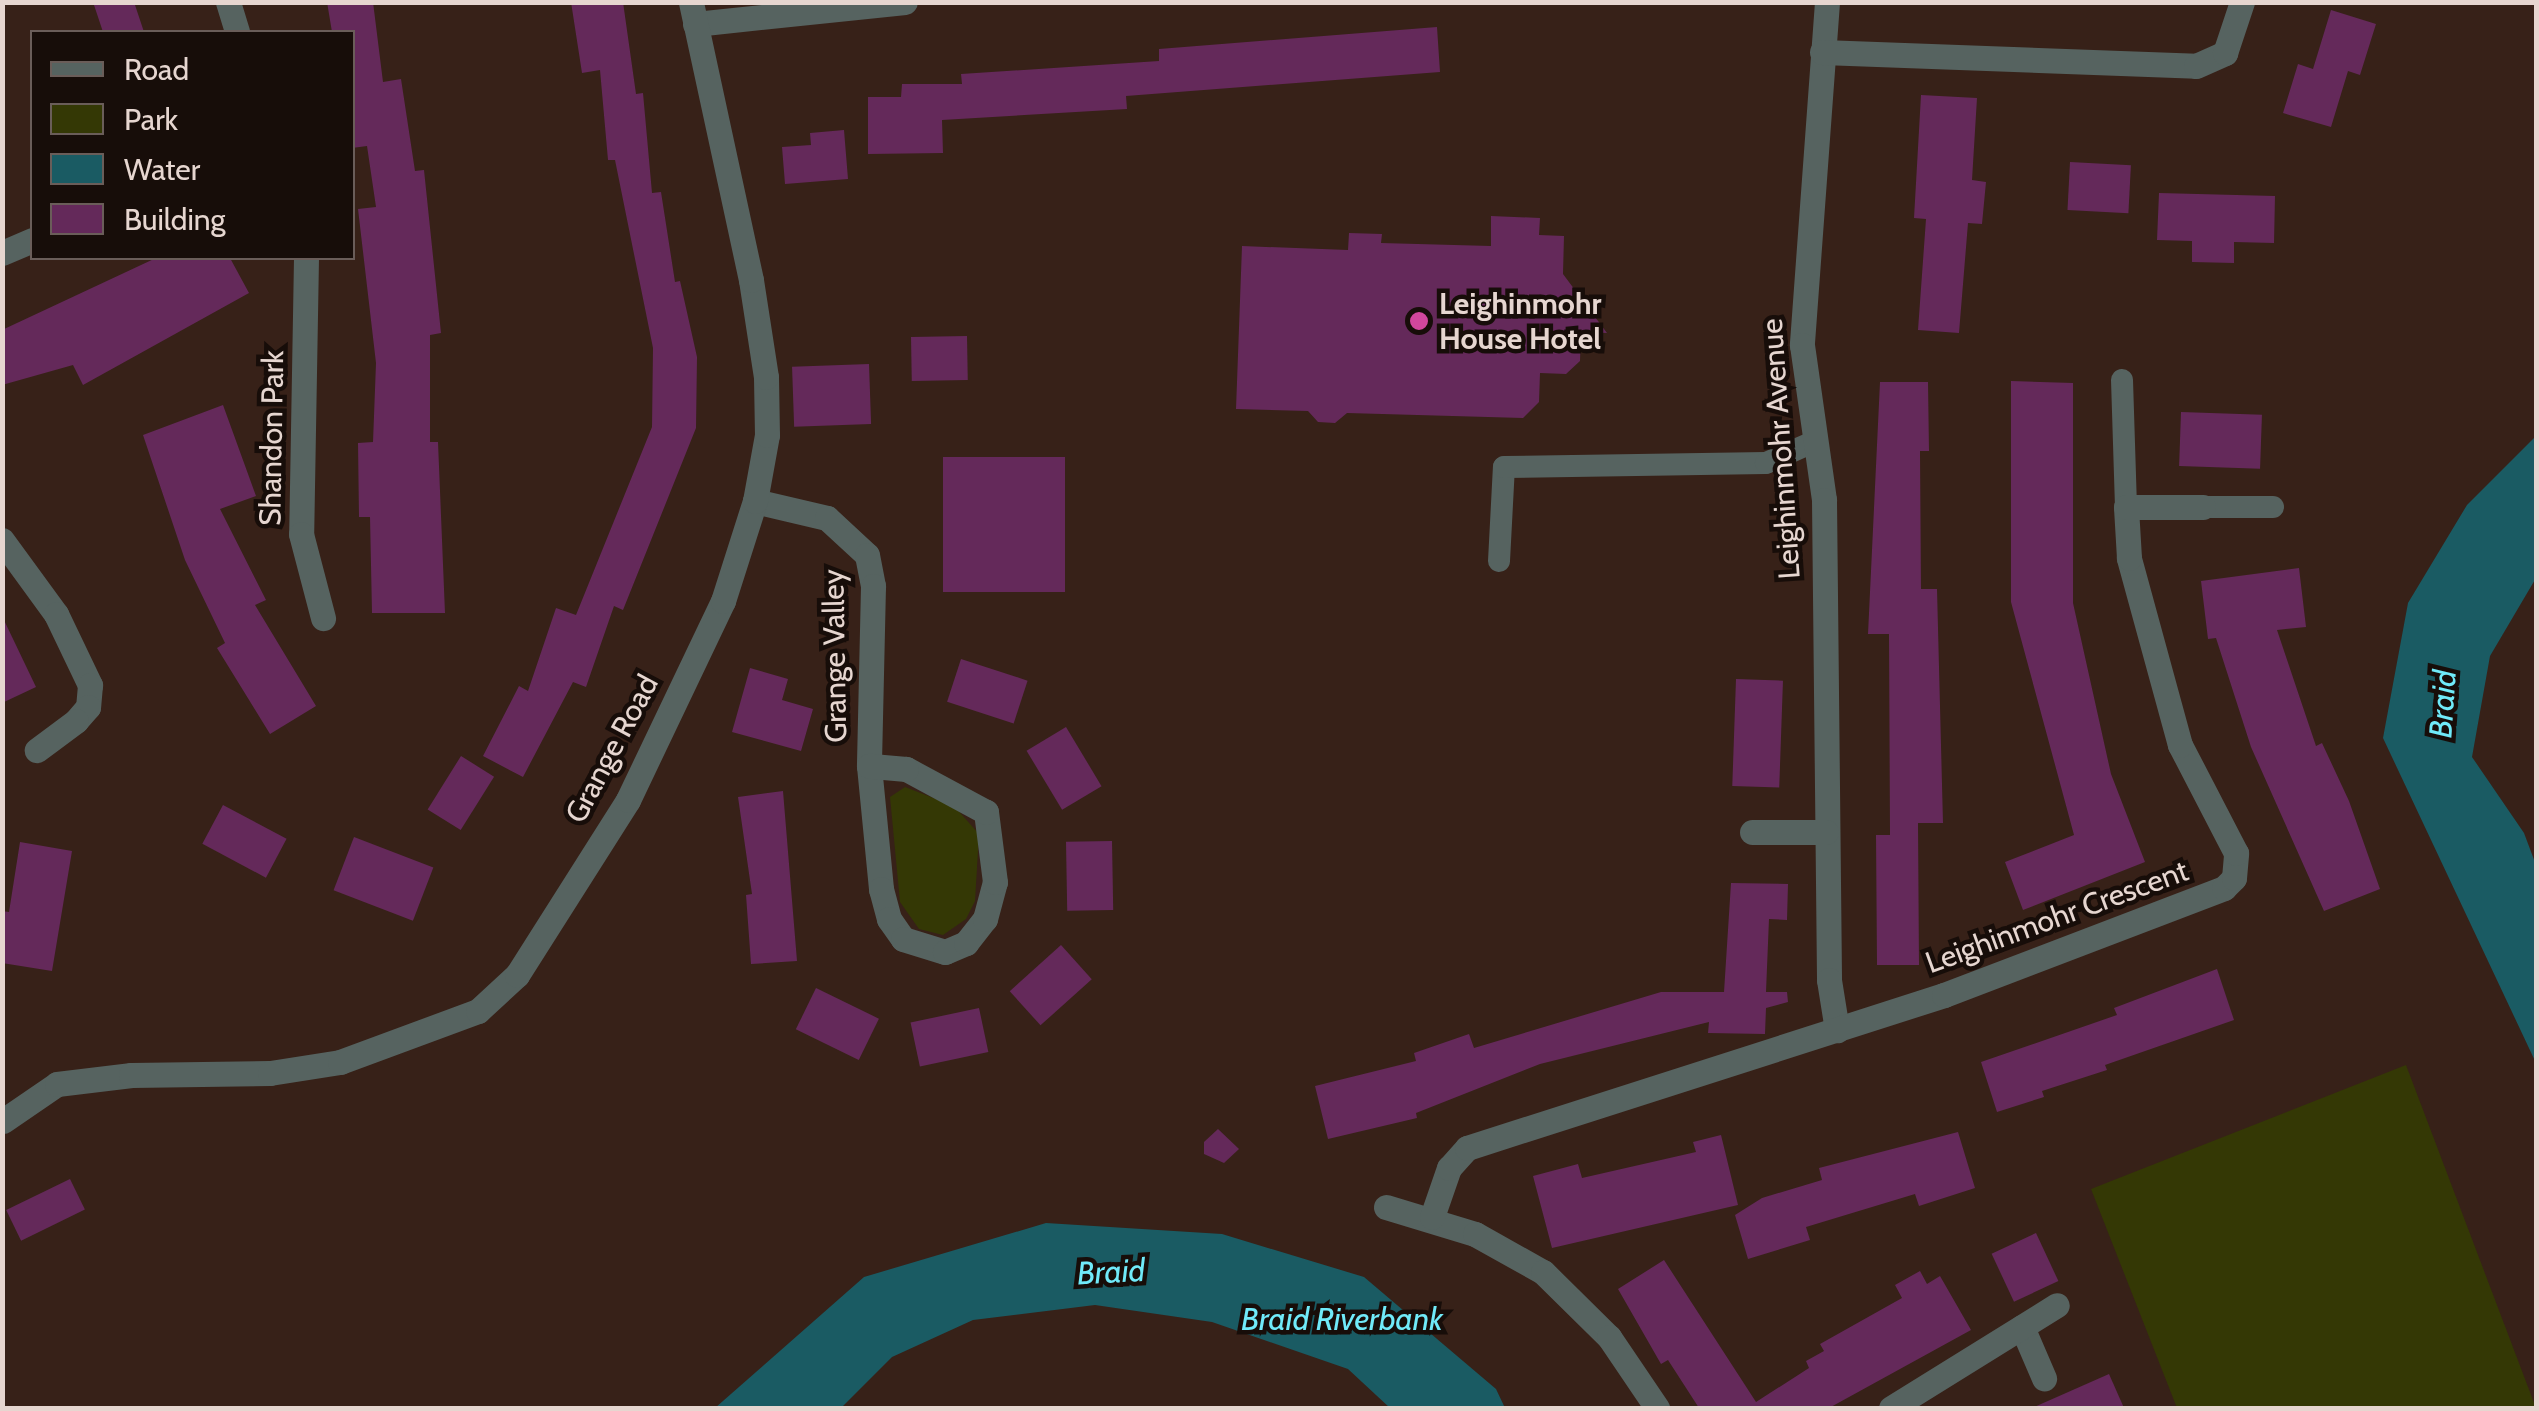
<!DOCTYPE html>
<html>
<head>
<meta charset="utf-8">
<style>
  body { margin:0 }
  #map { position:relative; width:2539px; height:1411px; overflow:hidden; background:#372118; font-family:Cabin,sans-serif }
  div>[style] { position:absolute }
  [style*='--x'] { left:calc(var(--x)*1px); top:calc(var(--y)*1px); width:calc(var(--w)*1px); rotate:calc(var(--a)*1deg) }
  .green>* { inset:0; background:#343805 }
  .water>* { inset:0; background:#1a5b63 }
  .building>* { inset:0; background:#64295a; transform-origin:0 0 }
  .service>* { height:22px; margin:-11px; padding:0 11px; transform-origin:11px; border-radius:11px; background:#566360 }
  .minor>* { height:25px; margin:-12.5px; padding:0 12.5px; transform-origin:12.5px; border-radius:12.5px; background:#566360 }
  .dots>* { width:28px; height:28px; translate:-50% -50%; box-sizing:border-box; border:5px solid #170d09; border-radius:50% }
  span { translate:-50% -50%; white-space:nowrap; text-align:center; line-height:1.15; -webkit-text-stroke:9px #170d09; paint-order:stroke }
  .poi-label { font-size:30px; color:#e6d6d0; font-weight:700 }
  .left { translate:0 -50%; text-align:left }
  .street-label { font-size:30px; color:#e6d6d0 }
  .water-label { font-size:32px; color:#70eaf9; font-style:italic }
  .frame { position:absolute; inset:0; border:5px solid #e6d6d0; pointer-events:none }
  .legend { position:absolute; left:30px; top:30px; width:325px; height:230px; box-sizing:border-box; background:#170d09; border:2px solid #6a5d59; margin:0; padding:12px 18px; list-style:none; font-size:30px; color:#e6d6d0 }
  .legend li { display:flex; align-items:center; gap:20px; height:50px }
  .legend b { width:50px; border:2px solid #6a5d59 }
</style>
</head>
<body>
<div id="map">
  <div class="green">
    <i style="clip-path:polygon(905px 787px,954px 806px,979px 834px,975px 901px,966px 919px,943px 935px,919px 929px,900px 902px,890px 797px)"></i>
    <i style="clip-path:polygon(2406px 1065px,2536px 1408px,2177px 1408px,2091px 1189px)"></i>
  </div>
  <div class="water">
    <i style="clip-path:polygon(2536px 436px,2536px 578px,2490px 656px,2472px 757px,2524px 833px,2536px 865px,2536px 1063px,2383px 738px,2408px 603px,2467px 505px)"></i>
    <i style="clip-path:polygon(1046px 1223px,1222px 1234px,1364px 1277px,1496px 1389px,1505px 1408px,1390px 1408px,1348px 1369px,1212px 1322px,1095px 1305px,973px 1320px,892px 1357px,841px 1408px,715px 1408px,864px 1277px)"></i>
  </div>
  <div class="building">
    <i style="clip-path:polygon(93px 2px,134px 2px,144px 32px,103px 32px)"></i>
    <i style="clip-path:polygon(327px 2px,373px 2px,383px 82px,401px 79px,415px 171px,424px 170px,441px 333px,430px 335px,430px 442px,438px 442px,445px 613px,372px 613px,370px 517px,359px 517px,358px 443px,373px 442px,376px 363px,358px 209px,376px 207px,367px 146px,352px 148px,352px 32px,332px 32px)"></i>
    <i style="clip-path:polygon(571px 2px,623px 2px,636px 94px,643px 93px,652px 193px,661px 192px,675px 282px,680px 281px,697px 357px,696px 428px,623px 610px,614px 606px,586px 687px,573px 682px,523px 777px,483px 756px,519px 686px,528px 691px,556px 608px,576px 615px,652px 427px,653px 348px,615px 160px,608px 160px,600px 70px,582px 73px)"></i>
    <i style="clip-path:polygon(2331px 10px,2376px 24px,2360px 75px,2348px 71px,2331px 127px,2283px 113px,2298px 64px,2313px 69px)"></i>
    <i style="clip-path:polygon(1437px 27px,1440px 72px,1126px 96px,1127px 109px,942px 120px,943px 153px,868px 154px,868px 97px,901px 97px,902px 84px,962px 84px,961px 74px,1159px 61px,1159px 49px)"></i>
    <i style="clip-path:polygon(1921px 95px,1977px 98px,1972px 180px,1986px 182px,1982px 224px,1968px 223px,1959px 333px,1918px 330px,1926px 219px,1914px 218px)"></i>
    <i style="clip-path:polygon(844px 130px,848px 179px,785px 184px,782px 147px,811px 145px,810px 133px)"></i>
    <i style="left:2070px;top:162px;width:61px;height:48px;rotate:3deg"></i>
    <i style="clip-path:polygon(2159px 193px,2275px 196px,2274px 243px,2234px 242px,2234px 263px,2192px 262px,2192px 241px,2157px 240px)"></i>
    <i style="clip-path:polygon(1491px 216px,1540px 218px,1539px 235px,1564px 236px,1563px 274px,1607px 333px,1581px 332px,1580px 361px,1566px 374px,1540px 373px,1539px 402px,1523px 418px,1347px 413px,1335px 423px,1318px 422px,1308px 411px,1236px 409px,1242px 246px,1348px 250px,1349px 233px,1382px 234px,1381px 243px,1491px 246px)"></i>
    <i style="clip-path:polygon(156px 258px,230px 258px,249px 293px,83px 385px,73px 365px,2px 385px,2px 330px)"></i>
    <i style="left:967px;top:336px;width:44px;height:56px;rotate:89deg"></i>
    <i style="left:869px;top:364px;width:60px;height:77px;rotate:88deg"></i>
    <i style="clip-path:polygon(2011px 381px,2073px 383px,2073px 603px,2111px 774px,2145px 862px,2023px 910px,2005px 862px,2074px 835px,2011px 602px)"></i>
    <i style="clip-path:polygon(1880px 382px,1928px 382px,1929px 451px,1920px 451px,1921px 589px,1937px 589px,1943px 823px,1918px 823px,1919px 965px,1877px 965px,1876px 835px,1890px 835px,1889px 634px,1868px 634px)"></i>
    <i style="clip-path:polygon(223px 405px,256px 496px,220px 509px,266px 600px,255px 605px,316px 706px,270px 734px,217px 648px,225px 643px,185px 560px,143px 435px)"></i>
    <i style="left:2181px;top:412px;width:81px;height:54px;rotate:2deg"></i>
    <i style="left:943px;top:457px;width:122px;height:135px"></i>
    <i style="clip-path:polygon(2299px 568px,2306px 627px,2277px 630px,2316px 746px,2322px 743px,2349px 801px,2380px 889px,2324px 911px,2251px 747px,2216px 638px,2208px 639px,2201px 581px)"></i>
    <i style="clip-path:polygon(2px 616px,36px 687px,2px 703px)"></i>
    <i style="left:961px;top:659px;width:70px;height:45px;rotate:18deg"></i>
    <i style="clip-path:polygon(750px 668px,788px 679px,782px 700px,813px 709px,801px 751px,732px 732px)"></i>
    <i style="left:1736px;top:679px;width:47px;height:107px;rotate:2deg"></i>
    <i style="left:1066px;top:727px;width:69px;height:46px;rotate:59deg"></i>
    <i style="left:461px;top:756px;width:39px;height:63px;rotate:32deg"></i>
    <i style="clip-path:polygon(783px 791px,797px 961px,751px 964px,746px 895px,752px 894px,738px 797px)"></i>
    <i style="left:223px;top:805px;width:72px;height:44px;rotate:28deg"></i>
    <i style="left:354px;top:837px;width:85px;height:57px;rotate:21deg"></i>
    <i style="left:1112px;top:841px;width:69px;height:46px;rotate:89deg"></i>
    <i style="clip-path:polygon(20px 842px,72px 851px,52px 971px,2px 963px,2px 911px,9px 912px)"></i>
    <i style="clip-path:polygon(1731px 883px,1788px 884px,1787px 920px,1769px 919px,1766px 992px,1787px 992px,1788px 1002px,1766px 1008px,1765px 1034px,1708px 1033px,1709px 1022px,1540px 1064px,1416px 1113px,1417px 1118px,1328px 1139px,1315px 1086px,1416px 1061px,1414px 1053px,1469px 1034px,1474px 1048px,1661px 992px,1724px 992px)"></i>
    <i style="left:1061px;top:945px;width:46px;height:69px;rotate:48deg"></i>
    <i style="clip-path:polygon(2217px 969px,2234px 1020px,2105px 1065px,2107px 1070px,2042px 1091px,2044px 1097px,1997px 1112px,1981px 1062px,2117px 1015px,2114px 1008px)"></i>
    <i style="left:816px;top:988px;width:70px;height:46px;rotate:26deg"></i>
    <i style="left:979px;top:1008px;width:45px;height:70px;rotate:78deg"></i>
    <i style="clip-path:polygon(1218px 1129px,1239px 1149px,1224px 1163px,1204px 1154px,1204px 1142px)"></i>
    <i style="clip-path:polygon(1958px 1132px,1975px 1188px,1919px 1206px,1915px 1194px,1806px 1227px,1810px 1240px,1748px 1259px,1735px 1215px,1762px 1198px,1822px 1180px,1819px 1168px)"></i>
    <i style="clip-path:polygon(1721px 1135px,1738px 1205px,1552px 1248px,1533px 1176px,1578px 1164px,1582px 1178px,1696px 1152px,1693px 1142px)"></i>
    <i style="left:70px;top:1179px;width:34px;height:71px;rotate:64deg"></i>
    <i style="left:2036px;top:1233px;width:53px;height:49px;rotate:65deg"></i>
    <i style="clip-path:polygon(1664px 1260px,1756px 1402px,1809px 1368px,1806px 1361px,1824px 1351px,1820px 1344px,1902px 1298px,1895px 1285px,1920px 1271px,1927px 1284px,1940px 1276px,1971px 1330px,1829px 1408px,1699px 1408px,1668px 1360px,1661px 1364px,1618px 1289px)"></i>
    <i style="clip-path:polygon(2109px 1374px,2124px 1408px,2032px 1408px)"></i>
  </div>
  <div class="service">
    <i style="--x:2122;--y:380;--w:127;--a:88.2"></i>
    <i style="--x:2203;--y:507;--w:70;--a:0"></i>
    <i style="--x:1499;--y:561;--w:94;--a:-87"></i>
    <i style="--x:1504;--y:467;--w:262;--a:-0.9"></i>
    <i style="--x:1766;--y:463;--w:51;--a:-24.1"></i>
  </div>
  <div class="minor">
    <i style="--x:228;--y:2;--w:31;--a:73"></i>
    <i style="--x:1827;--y:2;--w:344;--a:94.2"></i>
    <i style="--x:1802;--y:345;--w:157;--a:81.9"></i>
    <i style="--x:1824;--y:500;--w:480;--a:89.4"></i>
    <i style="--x:1829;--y:980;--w:51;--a:80.9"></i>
    <i style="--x:695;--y:24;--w:211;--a:-6"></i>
    <i style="--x:1822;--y:52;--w:374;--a:2.1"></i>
    <i style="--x:2196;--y:66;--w:32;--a:-24"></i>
    <i style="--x:2225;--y:53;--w:54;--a:-71.6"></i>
    <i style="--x:2;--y:253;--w:33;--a:-23"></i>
    <i style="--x:306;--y:258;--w:276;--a:91"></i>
    <i style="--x:301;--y:534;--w:87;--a:75.3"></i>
    <i style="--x:755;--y:501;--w:74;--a:13.3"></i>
    <i style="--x:827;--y:518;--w:54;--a:42.8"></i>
    <i style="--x:867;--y:555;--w:32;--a:79"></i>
    <i style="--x:873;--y:586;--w:180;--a:91.3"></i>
    <i style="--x:869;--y:766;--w:124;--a:84.4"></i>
    <i style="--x:881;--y:889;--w:31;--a:75"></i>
    <i style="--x:889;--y:919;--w:24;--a:55"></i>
    <i style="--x:903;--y:939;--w:44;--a:17.2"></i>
    <i style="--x:945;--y:952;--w:23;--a:-23"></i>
    <i style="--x:966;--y:943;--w:31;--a:-52"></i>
    <i style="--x:985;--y:919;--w:38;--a:-75"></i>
    <i style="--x:995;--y:882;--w:71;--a:-97.3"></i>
    <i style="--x:986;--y:812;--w:91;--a:-151.7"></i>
    <i style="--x:906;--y:769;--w:37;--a:-175"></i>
    <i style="--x:2;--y:540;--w:92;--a:53.9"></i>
    <i style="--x:56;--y:614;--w:79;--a:64.4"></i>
    <i style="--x:90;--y:685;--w:22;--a:95"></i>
    <i style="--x:88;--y:707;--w:18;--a:131"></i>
    <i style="--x:76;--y:721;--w:49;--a:143.4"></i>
    <i style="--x:1752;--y:832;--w:74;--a:0"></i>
    <i style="--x:3;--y:1121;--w:65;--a:-34.4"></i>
    <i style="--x:57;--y:1084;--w:75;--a:-6.9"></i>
    <i style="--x:131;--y:1075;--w:139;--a:-0.8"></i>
    <i style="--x:270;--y:1073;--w:71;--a:-8.9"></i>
    <i style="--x:340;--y:1062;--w:147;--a:-20.3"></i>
    <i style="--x:478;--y:1011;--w:53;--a:-42.7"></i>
    <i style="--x:517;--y:975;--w:207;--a:-57.6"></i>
    <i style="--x:628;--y:800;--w:221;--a:-64.5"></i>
    <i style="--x:723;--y:601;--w:105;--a:-72.3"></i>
    <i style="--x:755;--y:501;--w:67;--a:-79.7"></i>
    <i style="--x:767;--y:435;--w:58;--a:-91"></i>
    <i style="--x:766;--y:377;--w:98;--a:-98.8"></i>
    <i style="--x:751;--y:280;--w:284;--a:-102.2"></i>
    <i style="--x:1386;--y:1207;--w:93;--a:16.9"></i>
    <i style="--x:1475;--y:1234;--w:78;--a:29.2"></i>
    <i style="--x:1543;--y:1272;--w:93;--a:44.6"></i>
    <i style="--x:1609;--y:1337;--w:86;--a:55.9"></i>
    <i style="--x:1432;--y:1217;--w:52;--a:-70.9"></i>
    <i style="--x:1449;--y:1168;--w:27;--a:-48"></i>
    <i style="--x:1467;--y:1148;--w:501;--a:-17.78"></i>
    <i style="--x:1944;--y:995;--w:300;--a:-20.9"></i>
    <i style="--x:2224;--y:888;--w:14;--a:-45"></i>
    <i style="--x:2234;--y:878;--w:25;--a:-85"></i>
    <i style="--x:2236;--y:853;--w:122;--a:-117.4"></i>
    <i style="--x:2180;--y:745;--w:194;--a:-105.3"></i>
    <i style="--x:2129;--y:558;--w:51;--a:-93.4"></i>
    <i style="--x:2126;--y:507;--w:77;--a:0"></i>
    <i style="--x:2022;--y:1327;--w:56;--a:66.7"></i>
    <i style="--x:1891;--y:1408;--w:195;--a:-31.8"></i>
  </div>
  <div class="dots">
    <i style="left:1419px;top:321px;background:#d1479c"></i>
  </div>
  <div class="poi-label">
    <span class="left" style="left:1439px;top:321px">Leighinmohr<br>House Hotel</span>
  </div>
  <div class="street-label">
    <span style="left:272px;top:438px;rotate:-89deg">Shandon Park</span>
    <span style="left:1781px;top:449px;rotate:-94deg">Leighinmohr Avenue</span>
    <span style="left:835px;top:656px;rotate:-91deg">Grange Valley</span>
    <span style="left:612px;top:749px;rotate:-62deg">Grange Road</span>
    <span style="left:2057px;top:917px;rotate:-20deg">Leighinmohr Crescent</span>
  </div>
  <div class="water-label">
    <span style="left:2443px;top:704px;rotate:-86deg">Braid</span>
    <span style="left:1111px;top:1272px;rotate:-3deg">Braid</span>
    <span style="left:1342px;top:1319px">Braid Riverbank</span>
  </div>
  <div class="frame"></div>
  <ul class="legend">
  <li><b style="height:12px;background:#566360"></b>Road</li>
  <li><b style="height:28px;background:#343805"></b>Park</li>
  <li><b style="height:28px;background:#1a5b63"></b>Water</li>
  <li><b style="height:28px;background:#64295a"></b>Building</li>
  </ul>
</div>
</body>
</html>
